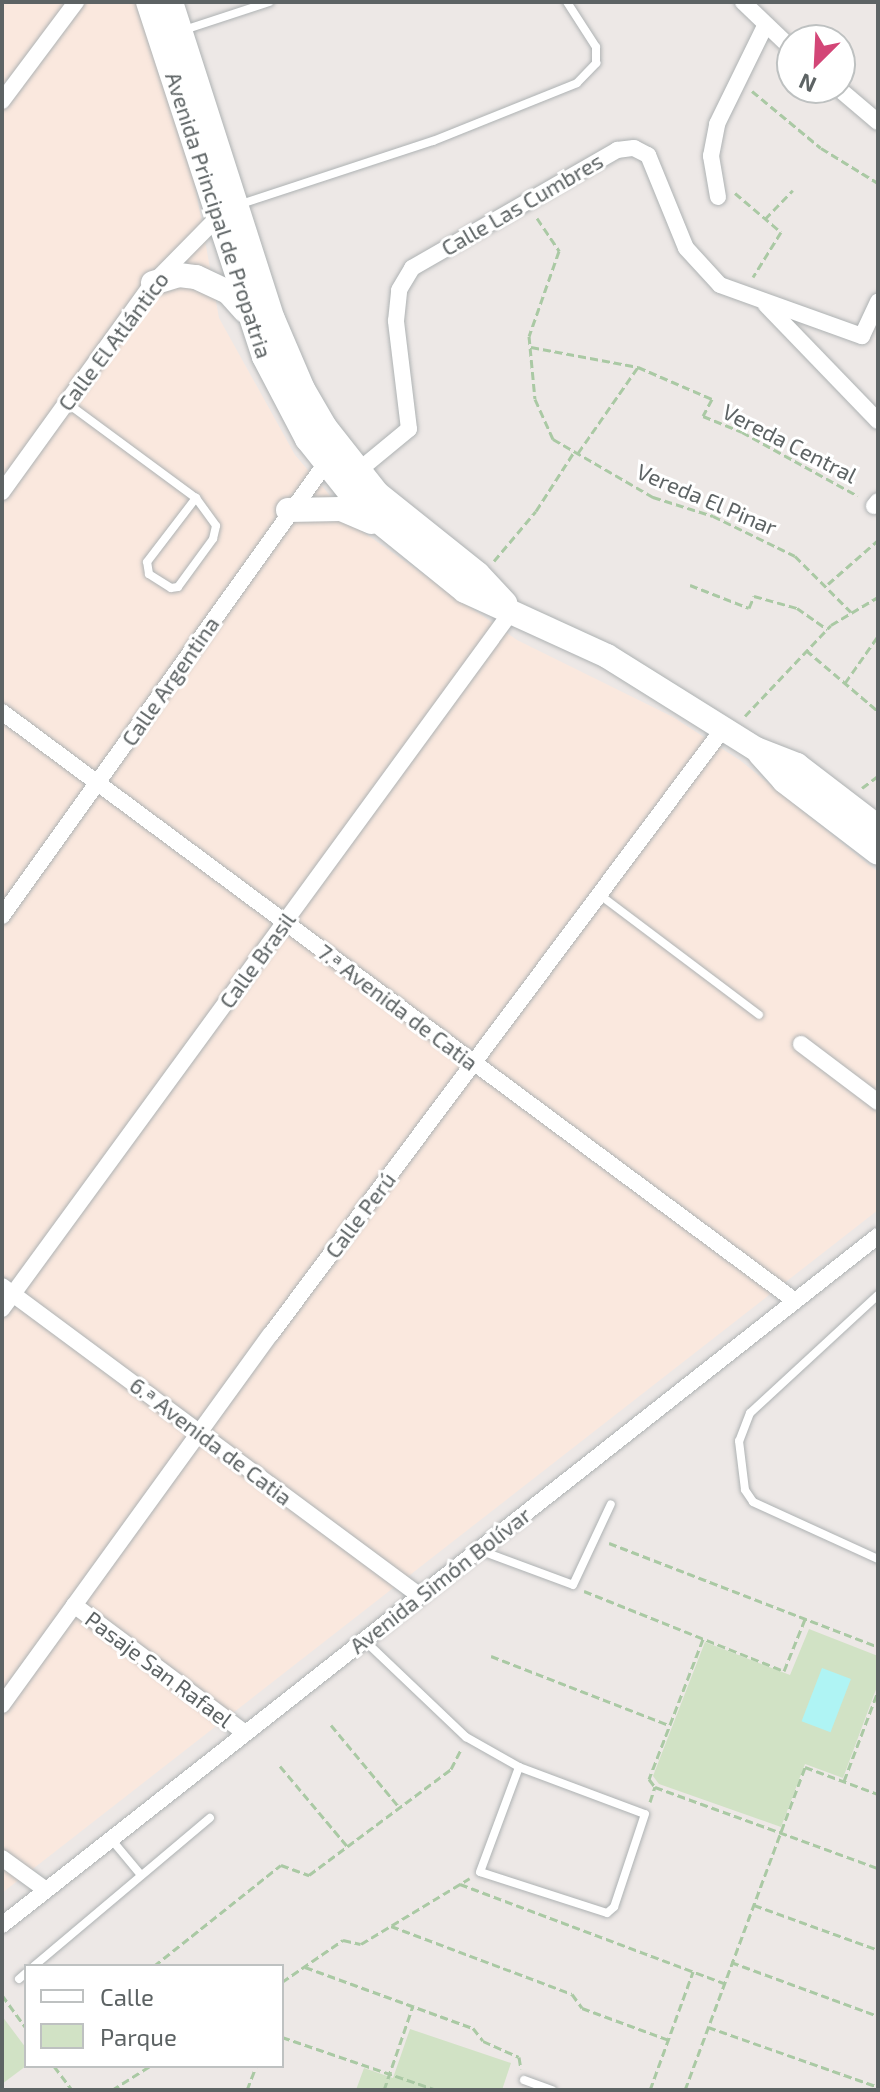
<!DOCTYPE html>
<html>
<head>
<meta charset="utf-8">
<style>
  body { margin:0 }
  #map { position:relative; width:880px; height:2092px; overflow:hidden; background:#ede8e6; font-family:"Exo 2",sans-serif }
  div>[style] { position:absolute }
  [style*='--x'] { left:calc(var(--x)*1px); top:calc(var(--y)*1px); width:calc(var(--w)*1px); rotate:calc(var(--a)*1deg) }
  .commercial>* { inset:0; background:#fae8de }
  .green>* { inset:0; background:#d1e2c5 }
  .water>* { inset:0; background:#aff4f4; transform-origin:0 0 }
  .path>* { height:3px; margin-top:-1.5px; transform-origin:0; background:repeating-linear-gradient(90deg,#aac9a4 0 8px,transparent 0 12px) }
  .roads { filter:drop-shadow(0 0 2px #aeb2b3) drop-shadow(0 0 2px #aeb2b3) }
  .lane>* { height:8px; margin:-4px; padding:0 4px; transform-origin:4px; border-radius:4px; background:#fff }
  .street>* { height:16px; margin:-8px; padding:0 8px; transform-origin:8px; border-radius:8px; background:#fff }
  .secondary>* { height:24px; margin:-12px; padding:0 12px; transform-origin:12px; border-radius:12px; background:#fff }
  span { translate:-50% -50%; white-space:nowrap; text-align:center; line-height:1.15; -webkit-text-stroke:6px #fff; paint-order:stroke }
  .street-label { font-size:22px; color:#5d6364 }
  .frame { position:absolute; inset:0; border:4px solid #5d6364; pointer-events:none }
  .legend { position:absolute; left:24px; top:1964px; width:260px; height:104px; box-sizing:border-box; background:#fff; border:2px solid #bec1c1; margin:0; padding:10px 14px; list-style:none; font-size:24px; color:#5d6364 }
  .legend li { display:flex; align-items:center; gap:16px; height:40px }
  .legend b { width:40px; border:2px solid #bec1c1 }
  .north { position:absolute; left:776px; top:24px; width:80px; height:80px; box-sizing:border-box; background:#fff; border:2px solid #bec1c1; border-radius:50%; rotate:204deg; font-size:22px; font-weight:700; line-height:32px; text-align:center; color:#5d6364 }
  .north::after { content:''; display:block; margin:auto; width:28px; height:36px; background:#d34677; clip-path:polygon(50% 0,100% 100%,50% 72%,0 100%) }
</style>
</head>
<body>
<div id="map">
  <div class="commercial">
    <i style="clip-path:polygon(2px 2px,136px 2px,191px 163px,219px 318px,295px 455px,359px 529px,517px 640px,673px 717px,741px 761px,878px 872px,878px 1210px,2px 1893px)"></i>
  </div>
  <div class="green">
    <i style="clip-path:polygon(809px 1629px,878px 1656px,878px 1684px,843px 1778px,805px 1764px,781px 1827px,659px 1784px,653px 1776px,705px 1642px,790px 1675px)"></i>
    <i style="clip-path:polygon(2px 2016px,26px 2048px,26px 2066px,2px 2084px)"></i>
    <i style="clip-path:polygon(410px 2029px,511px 2063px,502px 2090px,356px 2090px,364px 2068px,393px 2078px)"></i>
  </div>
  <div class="water">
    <i style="left:822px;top:1668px;width:31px;height:57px;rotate:21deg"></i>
  </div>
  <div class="path">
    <i style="--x:752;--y:91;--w:89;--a:39.6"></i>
    <i style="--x:821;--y:148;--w:67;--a:31.6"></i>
    <i style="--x:735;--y:193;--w:60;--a:40.3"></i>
    <i style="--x:781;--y:232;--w:53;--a:121.9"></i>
    <i style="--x:537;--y:218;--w:40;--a:56"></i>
    <i style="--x:559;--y:251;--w:90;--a:109.4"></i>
    <i style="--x:529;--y:336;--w:63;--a:84.6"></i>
    <i style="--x:535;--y:399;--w:44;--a:65.8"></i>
    <i style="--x:553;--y:439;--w:116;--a:30.1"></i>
    <i style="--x:653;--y:497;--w:63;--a:17.6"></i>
    <i style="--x:713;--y:516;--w:91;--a:26"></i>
    <i style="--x:795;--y:556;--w:79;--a:45"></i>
    <i style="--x:765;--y:219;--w:40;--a:-46"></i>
    <i style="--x:531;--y:347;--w:109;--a:10.6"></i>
    <i style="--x:638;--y:367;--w:81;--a:23.4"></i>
    <i style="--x:712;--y:399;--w:19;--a:118"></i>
    <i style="--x:703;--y:416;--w:42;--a:22.3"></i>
    <i style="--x:742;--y:432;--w:132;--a:28.9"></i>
    <i style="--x:578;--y:453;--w:105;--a:-55.1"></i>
    <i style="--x:494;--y:561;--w:65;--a:-50"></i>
    <i style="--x:536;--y:511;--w:70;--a:-57.2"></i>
    <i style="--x:828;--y:584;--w:67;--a:-41.3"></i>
    <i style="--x:690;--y:585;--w:63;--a:21.3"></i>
    <i style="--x:749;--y:608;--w:13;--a:-67"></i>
    <i style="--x:754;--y:596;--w:45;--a:15.6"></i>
    <i style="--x:797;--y:608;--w:37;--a:35"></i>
    <i style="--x:806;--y:650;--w:94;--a:40.3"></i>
    <i style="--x:845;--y:683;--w:57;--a:-54.9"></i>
    <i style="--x:745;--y:716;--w:125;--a:-46.6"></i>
    <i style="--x:831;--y:625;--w:55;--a:-30.8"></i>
    <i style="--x:862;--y:788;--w:20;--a:-37"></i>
    <i style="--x:609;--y:1543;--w:288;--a:21.1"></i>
    <i style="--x:584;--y:1591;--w:215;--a:21.8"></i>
    <i style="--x:784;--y:1671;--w:56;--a:-68"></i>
    <i style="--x:703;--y:1639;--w:150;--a:111.1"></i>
    <i style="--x:649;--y:1779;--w:10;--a:53"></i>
    <i style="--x:655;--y:1787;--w:237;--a:20"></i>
    <i style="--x:491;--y:1656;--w:191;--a:21.2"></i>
    <i style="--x:331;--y:1725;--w:108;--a:50.3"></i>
    <i style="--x:280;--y:1766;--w:106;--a:50"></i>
    <i style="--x:844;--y:1781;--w:96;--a:-69.3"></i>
    <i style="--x:650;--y:1802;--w:16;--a:-72"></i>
    <i style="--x:460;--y:1884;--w:282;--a:20.6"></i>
    <i style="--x:754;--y:1905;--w:132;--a:19.9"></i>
    <i style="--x:391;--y:1926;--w:193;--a:20.6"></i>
    <i style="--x:572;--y:1994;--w:17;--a:54"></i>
    <i style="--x:582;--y:2008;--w:93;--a:20.2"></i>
    <i style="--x:731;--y:1962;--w:157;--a:20.2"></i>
    <i style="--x:154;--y:1966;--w:162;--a:-38.5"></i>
    <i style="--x:281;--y:1865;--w:30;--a:20"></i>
    <i style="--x:309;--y:1875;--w:177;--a:-36.7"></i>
    <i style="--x:451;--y:1769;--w:22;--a:-63"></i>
    <i style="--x:305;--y:1967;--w:179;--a:20"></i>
    <i style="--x:473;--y:2028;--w:16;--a:52"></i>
    <i style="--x:483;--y:2041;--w:39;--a:24"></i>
    <i style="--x:519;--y:2057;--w:12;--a:81"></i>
    <i style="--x:282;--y:1982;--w:74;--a:-34.5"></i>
    <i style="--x:343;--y:1940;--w:18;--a:13"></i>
    <i style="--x:361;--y:1944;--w:127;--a:-31.2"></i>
    <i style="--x:2;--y:1995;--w:41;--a:54"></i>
    <i style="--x:708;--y:2027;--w:180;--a:19.4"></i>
    <i style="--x:282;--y:2037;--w:164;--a:18.9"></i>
    <i style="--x:54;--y:2066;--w:30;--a:53"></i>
    <i style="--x:112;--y:2090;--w:45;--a:-32.3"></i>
    <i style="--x:247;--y:2090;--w:26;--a:-69"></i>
    <i style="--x:384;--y:2090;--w:89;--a:-71"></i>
    <i style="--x:650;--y:2090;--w:126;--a:-70"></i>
    <i style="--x:685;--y:2090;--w:345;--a:-69.6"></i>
    <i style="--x:805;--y:1767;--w:78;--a:20.3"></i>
  </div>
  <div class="roads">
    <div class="lane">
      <i style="--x:181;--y:31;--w:93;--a:-18.2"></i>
      <i style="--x:241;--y:204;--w:202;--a:-18.2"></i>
      <i style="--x:433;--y:141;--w:155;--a:-21.9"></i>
      <i style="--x:577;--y:83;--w:28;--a:-46"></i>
      <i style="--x:596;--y:63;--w:16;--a:-90"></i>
      <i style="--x:596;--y:47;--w:54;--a:-122.8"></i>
      <i style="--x:67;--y:403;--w:160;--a:36.4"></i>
      <i style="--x:196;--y:498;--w:34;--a:54"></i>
      <i style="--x:216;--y:526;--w:13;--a:103"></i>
      <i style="--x:213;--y:539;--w:59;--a:126.1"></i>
      <i style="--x:178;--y:587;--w:7;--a:172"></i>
      <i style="--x:171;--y:588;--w:26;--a:-148"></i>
      <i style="--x:149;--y:574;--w:12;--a:-99"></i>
      <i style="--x:147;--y:562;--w:81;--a:-52.6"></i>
      <i style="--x:600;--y:895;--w:199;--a:37"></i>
      <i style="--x:878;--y:1295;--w:174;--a:137.3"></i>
      <i style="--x:750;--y:1413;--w:30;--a:111"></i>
      <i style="--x:739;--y:1441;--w:49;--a:83"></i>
      <i style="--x:745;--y:1490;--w:14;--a:56"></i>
      <i style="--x:753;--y:1502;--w:137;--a:24.5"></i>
      <i style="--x:479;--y:1550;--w:100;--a:20.4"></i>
      <i style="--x:573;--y:1585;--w:89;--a:-64.9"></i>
      <i style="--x:364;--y:1640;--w:141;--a:43.6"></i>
      <i style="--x:466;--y:1737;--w:61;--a:29.5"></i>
      <i style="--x:519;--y:1767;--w:134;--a:20.5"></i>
      <i style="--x:645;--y:1814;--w:98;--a:108.4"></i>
      <i style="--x:614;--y:1907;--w:9;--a:139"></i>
      <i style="--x:607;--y:1913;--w:133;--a:-162.1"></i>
      <i style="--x:480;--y:1872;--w:112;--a:-69.6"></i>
      <i style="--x:111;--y:1839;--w:47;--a:50.2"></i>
      <i style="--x:34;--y:1966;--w:230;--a:-40.1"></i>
      <i style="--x:19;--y:1979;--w:9;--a:-41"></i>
      <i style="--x:524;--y:2080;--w:30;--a:20"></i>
    </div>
    <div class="street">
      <i style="--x:743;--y:2;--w:68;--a:43.8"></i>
      <i style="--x:838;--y:88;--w:52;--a:40.4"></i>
      <i style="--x:2;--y:101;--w:124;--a:-53.2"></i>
      <i style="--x:718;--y:197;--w:42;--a:-99.7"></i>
      <i style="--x:711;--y:156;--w:33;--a:-79"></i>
      <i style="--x:717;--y:124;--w:109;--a:-63.9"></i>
      <i style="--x:766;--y:305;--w:161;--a:46"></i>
      <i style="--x:358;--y:471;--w:66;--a:-39.5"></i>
      <i style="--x:409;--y:429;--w:109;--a:-96.9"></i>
      <i style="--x:396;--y:321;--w:31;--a:-84"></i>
      <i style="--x:399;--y:290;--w:26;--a:-59"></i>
      <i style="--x:412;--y:268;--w:237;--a:-29.9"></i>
      <i style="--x:617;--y:150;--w:17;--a:-7"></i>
      <i style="--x:634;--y:148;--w:16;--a:27"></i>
      <i style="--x:648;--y:155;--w:100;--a:67.8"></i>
      <i style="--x:686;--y:248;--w:50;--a:47.4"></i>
      <i style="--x:720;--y:285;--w:151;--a:19.8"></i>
      <i style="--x:862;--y:336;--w:38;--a:-65"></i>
      <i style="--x:2;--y:492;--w:258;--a:-54.2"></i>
      <i style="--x:153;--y:283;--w:103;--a:-45.4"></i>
      <i style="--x:874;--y:506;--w:6;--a:-51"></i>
      <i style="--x:2;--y:712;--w:988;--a:36.6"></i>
      <i style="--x:2;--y:916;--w:566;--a:-54.43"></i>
      <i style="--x:801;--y:1044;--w:96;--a:37"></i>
      <i style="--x:2;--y:1286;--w:520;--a:36.56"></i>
      <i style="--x:2;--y:1309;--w:864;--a:-53.85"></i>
      <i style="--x:74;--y:1605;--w:212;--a:36.8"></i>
      <i style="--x:2;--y:1705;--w:458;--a:-54.1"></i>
      <i style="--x:271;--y:1334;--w:755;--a:-53.24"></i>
      <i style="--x:2;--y:1858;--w:54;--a:36"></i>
      <i style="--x:2;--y:1925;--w:1114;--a:-38.19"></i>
    </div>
    <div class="secondary">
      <i style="--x:148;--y:2;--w:373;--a:71.9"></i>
      <i style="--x:264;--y:357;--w:93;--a:62.3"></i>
      <i style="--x:307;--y:439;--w:88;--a:51.4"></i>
      <i style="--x:362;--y:508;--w:132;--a:38.9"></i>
      <i style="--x:465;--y:591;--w:156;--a:24.6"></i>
      <i style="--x:607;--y:656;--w:176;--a:32"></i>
      <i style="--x:756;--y:749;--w:44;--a:21.3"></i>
      <i style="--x:797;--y:765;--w:102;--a:37.4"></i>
      <i style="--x:171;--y:2;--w:333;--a:72.2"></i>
      <i style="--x:273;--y:319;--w:76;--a:66.8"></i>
      <i style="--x:303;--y:389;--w:44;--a:59.9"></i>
      <i style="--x:325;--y:427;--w:84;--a:51.8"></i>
      <i style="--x:377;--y:493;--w:129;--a:38.7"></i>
      <i style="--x:478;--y:574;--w:40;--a:47"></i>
      <i style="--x:153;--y:283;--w:27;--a:-17"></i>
      <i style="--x:179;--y:275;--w:17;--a:7"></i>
      <i style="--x:196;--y:277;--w:35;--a:25"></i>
      <i style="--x:228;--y:292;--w:25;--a:48"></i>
      <i style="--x:288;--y:510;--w:53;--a:-1.1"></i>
      <i style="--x:341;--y:509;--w:33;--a:23"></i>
      <i style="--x:760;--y:754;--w:36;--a:48"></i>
      <i style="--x:784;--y:781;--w:118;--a:37.5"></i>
    </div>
  </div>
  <div class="street-label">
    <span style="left:522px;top:204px;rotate:-30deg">Calle Las Cumbres</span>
    <span style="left:219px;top:215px;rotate:72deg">Avenida Principal de Propatria</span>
    <span style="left:113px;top:341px;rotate:-53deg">Calle El Atlántico</span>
    <span style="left:790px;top:443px;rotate:27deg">Vereda Central</span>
    <span style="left:707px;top:499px;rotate:23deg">Vereda El Pinar</span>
    <span style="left:170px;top:681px;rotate:-55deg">Calle Argentina</span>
    <span style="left:257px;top:960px;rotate:-54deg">Calle Brasil</span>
    <span style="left:398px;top:1007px;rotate:37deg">7.ª Avenida de Catia</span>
    <span style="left:360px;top:1215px;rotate:-53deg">Calle Perú</span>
    <span style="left:211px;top:1441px;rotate:37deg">6.ª Avenida de Catia</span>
    <span style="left:440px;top:1580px;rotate:-38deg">Avenida Simón Bolívar</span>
    <span style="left:159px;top:1669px;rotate:37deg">Pasaje San Rafael</span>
  </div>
  <div class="frame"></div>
  <ul class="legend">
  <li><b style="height:10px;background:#fff"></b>Calle</li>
  <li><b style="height:22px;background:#d1e2c5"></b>Parque</li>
  </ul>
  <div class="north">N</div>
</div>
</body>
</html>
